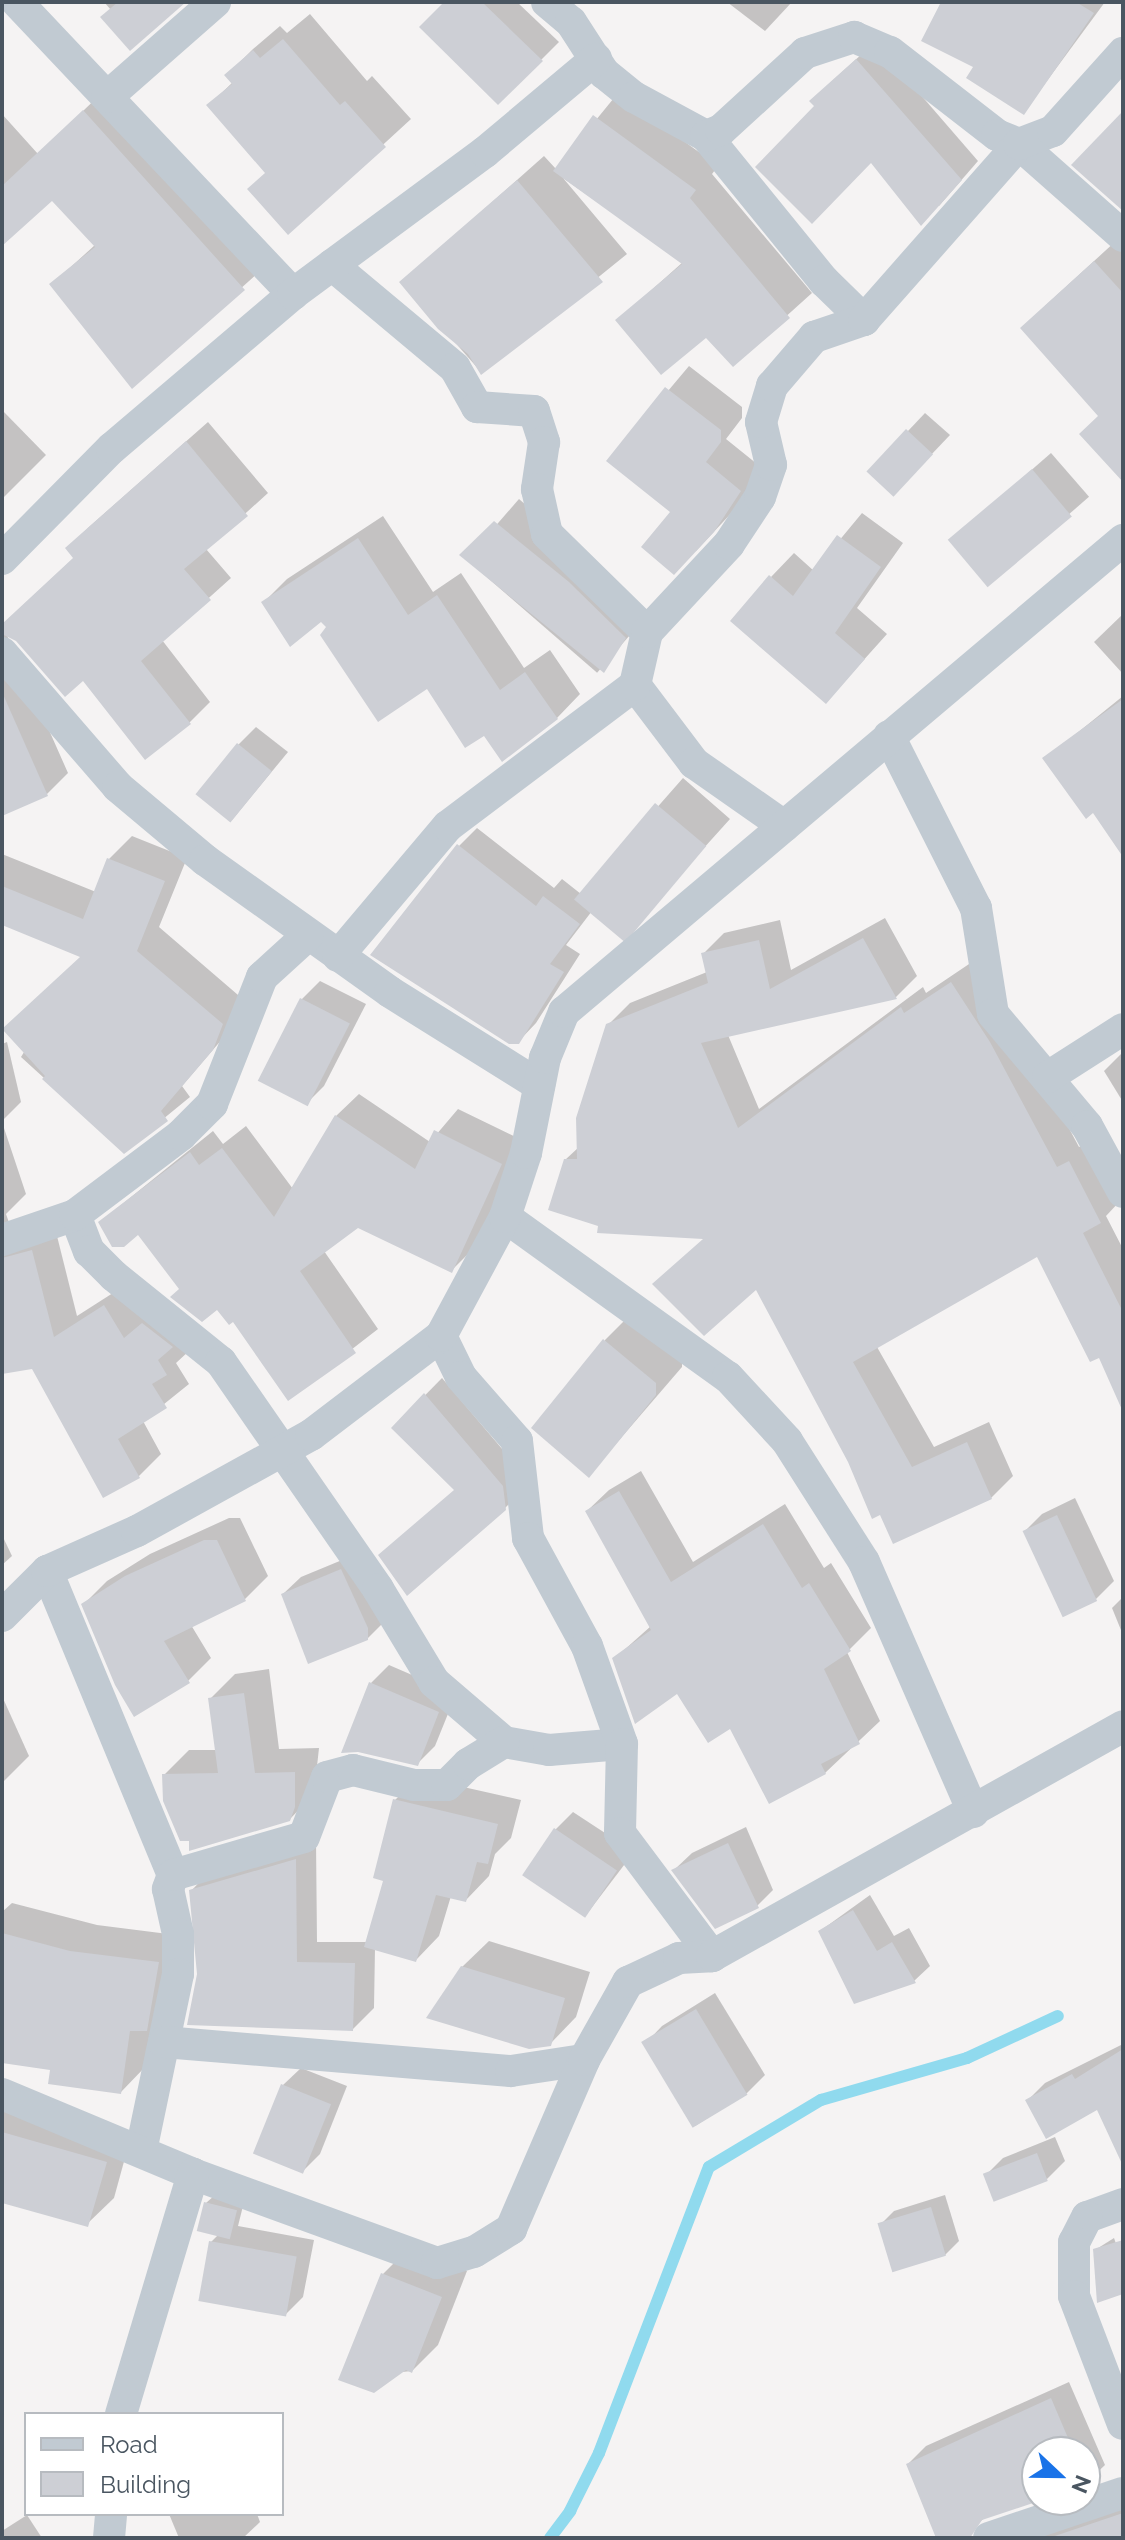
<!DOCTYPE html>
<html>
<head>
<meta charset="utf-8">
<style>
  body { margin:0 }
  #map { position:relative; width:1125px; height:2540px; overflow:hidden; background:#f5f3f3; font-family:Raleway,sans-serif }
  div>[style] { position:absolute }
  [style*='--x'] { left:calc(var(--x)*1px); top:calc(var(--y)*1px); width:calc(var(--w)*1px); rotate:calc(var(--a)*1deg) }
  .shadow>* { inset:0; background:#0003; transform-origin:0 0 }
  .stream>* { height:12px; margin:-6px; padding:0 6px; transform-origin:6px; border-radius:6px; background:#90daee }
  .building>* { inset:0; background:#cdcfd5; transform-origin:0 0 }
  .minor>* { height:32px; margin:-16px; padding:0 16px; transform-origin:16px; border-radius:16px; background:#c1cad2 }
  span { translate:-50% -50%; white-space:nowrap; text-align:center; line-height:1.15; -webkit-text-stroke:6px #fff; paint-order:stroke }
  .frame { position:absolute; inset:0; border:4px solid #4a5661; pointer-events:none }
  .legend { position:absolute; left:24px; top:2412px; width:260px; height:104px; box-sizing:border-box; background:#fff; border:2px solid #b7bbc0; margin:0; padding:10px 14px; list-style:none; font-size:24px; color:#4a5661 }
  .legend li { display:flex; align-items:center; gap:16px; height:40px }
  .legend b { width:40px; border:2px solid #b7bbc0 }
  .north { position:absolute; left:1021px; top:2436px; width:80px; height:80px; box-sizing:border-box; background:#fff; border:2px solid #b7bbc0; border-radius:50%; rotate:112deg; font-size:22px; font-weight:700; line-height:32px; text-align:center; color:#4a5661 }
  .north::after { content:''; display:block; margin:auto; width:28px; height:36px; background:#1a73e8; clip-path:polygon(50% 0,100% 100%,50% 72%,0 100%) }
</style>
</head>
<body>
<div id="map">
  <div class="shadow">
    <i style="clip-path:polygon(104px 2px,183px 2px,111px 10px)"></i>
    <i style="clip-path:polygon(446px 2px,517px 2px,559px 42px,498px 103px)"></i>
    <i style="clip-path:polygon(727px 2px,792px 2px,765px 31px)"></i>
    <i style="clip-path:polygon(943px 2px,1105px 2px,1024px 112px,976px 66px)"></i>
    <i style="clip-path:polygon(310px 14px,367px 81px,372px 76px,411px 119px,288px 232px,267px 172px,209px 105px,233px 82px,227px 75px,253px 49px,280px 26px,287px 33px)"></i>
    <i style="clip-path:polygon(875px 42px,978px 161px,939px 206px,872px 160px,817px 106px,830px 83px)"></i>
    <i style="clip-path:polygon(107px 88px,267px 265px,132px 386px,52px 284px,95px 245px,52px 198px,2px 244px,2px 114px,38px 154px)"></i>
    <i style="clip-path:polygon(618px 93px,718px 166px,712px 174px,812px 293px,733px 364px,706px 335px,618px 320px,683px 262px,563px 178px,627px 254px,481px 372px,402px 282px,544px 156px,556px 169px)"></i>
    <i style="clip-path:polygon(1117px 240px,1123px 247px,1123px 479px,1101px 416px,1045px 306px)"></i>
    <i style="clip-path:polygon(689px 366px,742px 407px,742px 418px,726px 439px,762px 468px,736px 508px,696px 551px,673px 512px,609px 461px)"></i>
    <i style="clip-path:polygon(2px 410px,46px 455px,2px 499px)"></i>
    <i style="clip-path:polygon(925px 413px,950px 435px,911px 476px,908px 431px)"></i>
    <i style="clip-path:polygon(208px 422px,268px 493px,206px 549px,231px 578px,162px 640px,210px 702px,189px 723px,83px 678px,6px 633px,68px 773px,47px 794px,2px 814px,2px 625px,75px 557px,68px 548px,89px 527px)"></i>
    <i style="left:1051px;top:453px;width:58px;height:133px;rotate:49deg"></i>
    <i style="left:519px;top:499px;width:173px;height:80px;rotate:41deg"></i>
    <i style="clip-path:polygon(862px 513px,903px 543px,857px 608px,887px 634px,826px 702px,771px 577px,794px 553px,814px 571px)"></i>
    <i style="clip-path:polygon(383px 516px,433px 592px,461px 573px,524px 668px,550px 650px,580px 694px,557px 718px,485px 733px,427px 686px,321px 620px,263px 603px,287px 579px)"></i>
    <i style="clip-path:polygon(1123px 614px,1123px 674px,1094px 642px)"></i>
    <i style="clip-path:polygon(1123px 696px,1123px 854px,1093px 811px,1045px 759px)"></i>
    <i style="clip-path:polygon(256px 727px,288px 752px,232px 820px,238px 745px)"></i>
    <i style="clip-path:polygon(683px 778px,730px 819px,648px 910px,592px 911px,566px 945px,580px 954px,536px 1023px,518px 1042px,459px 846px,477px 828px,554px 888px,562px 879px,581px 894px)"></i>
    <i style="clip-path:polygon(132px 836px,187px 858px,159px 927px,245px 1001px,235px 1024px,182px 1086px,190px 1097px,124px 1151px,21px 1057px,83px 956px,2px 923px,2px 854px,96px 892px,109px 859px)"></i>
    <i style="clip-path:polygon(885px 918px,917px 976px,896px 997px,728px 1035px,759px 1109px,923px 987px,926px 993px,972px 962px,1011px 1020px,1079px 1147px,1091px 1141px,1121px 1200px,1106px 1216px,1123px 1249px,1123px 1411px,1100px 1355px,1038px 1254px,877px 1347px,934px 1447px,989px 1422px,1013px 1476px,991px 1498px,881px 1513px,756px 1287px,706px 1237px,600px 1225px,565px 1160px,579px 1147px,608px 1025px,630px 1003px,707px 972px,703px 954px,724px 933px,780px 920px,791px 970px)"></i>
    <i style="clip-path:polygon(320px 981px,366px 1004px,324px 1086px,306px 1104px,260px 1080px,302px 999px)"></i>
    <i style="clip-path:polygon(7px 1042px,21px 1102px,2px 1121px,2px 1044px)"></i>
    <i style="clip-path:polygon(1123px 1052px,1123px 1102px,1104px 1071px)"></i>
    <i style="clip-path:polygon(359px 1094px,430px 1142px,458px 1109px,524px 1141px,474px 1248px,451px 1271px,357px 1225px,324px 1251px,378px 1329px,289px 1398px,234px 1319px,181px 1289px,139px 1232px,100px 1222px,213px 1131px,223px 1144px,246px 1126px,293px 1189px,336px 1116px)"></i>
    <i style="clip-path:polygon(2px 1122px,26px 1194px,6px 1214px,12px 1231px,55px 1228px,77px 1316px,127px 1284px,189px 1351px,176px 1363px,189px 1384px,143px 1421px,161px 1454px,138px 1477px,33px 1367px,2px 1372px)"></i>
    <i style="clip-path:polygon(631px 1314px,682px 1356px,682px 1367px,589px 1475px,605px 1340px)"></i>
    <i style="clip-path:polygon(442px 1378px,519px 1469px,522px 1491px,504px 1509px,456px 1489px,393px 1428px)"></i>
    <i style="clip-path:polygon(641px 1471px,693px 1562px,785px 1504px,824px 1568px,831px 1563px,871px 1628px,847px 1652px,880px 1721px,825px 1773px,614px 1659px,651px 1626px,587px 1511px,609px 1490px)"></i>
    <i style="clip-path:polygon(1075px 1498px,1114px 1581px,1096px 1599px,1064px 1615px,1024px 1532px,1042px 1514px)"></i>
    <i style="clip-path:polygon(229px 1518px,240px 1518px,268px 1576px,245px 1599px,191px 1625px,211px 1658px,188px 1681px,84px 1604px,107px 1581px,150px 1554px)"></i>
    <i style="clip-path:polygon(2px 1535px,12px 1556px,2px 1565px)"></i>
    <i style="clip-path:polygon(359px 1553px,385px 1621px,367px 1639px,283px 1594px,301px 1577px)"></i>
    <i style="clip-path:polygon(1123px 1597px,1123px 1635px,1112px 1608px)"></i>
    <i style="clip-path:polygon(389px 1665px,456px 1694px,435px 1746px,417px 1764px,371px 1683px)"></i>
    <i style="clip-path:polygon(269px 1669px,279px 1749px,319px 1748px,314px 1794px,289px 1820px,191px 1839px,164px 1775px,189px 1750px,217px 1750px,210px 1699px,235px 1674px)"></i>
    <i style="clip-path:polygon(2px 1696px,29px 1756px,2px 1783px)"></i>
    <i style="clip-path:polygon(419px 1777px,521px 1800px,511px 1838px,495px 1854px,489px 1876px,466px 1900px,451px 1896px,439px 1936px,416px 1960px,375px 1948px,374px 2008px,353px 2029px,199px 1974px,191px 1891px,212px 1869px,316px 1839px,317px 1942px,367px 1942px,386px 1879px,395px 1800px)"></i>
    <i style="clip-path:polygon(573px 1812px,634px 1852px,586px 1915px,555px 1830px)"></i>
    <i style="clip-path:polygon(746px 1827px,773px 1890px,755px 1908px,674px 1870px,692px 1853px)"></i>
    <i style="clip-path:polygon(870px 1895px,894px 1936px,909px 1928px,930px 1966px,914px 1981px,820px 1931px)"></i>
    <i style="clip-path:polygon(12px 1903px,97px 1925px,184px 1936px,147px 2065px,121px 2092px,52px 2068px,2px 2061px,2px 1912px)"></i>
    <i style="clip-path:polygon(489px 1941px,590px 1972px,576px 2017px,550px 2044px,462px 1967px)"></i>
    <i style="clip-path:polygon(715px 1993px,765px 2075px,747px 2093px,695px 2126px,645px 2044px,662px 2026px)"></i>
    <i style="clip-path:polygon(1123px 2044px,1123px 2161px,1098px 2108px,1027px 2101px,1045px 2083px)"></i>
    <i style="clip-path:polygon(301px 2068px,347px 2086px,320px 2154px,302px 2172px,283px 2085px)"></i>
    <i style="clip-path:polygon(2px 2100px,131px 2136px,114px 2198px,87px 2224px,2px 2201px)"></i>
    <i style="clip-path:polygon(1055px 2137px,1065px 2161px,1047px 2179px,985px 2176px,1003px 2158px)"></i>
    <i style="clip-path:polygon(215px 2195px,244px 2202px,238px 2226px,314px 2240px,303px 2297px,285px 2315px,211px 2242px,218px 2235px,206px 2203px)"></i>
    <i style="clip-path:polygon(945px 2195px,959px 2241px,945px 2255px,880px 2225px,894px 2211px)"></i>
    <i style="clip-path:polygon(1114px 2238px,1123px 2264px,1123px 2291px,1095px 2250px)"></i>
    <i style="clip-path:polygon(409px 2248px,467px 2271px,438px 2345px,412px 2371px,341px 2378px,383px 2274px)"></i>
    <i style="clip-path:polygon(1069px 2382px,1105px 2465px,1085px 2484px,1085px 2452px,1037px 2452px,1037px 2500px,986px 2517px,959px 2538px,938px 2538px,908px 2464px,926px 2446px)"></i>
    <i style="clip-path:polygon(1121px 2503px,1123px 2538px,1017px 2538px)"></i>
    <i style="clip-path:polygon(169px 2514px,257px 2514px,260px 2522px,243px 2538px,179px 2538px)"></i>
    <i style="clip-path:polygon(27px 2515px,42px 2538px,2px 2538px,2px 2531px)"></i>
  </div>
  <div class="stream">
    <i style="--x:550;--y:2538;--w:34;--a:-53"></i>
    <i style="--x:570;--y:2511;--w:65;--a:-63.4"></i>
    <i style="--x:599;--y:2453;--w:306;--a:-69"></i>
    <i style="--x:709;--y:2167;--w:131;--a:-30.9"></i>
    <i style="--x:821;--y:2100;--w:152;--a:-16"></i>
    <i style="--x:967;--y:2058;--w:100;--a:-24.8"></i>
  </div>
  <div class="building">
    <i style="clip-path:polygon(118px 2px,186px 2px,130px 51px,100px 17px)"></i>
    <i style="clip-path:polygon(444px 2px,482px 2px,543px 61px,498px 105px,419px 27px)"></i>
    <i style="clip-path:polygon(941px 2px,1076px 2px,1094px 13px,1024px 115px,966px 78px,973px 67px,921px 41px)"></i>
    <i style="clip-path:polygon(283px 39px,340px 105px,345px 101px,386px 147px,288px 235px,247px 189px,265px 173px,206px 105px,232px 84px,224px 75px,253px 50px,260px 58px)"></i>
    <i style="clip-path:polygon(856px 59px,962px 180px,921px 226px,871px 163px,812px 224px,755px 167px,814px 106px,809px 101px)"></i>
    <i style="clip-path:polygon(83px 110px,245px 290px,132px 389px,49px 284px,95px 247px,52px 201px,2px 246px,2px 186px)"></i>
    <i style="clip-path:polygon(1123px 111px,1123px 211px,1071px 165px)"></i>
    <i style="clip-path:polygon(593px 115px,696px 190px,690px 198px,790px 318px,733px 367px,706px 338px,661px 375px,615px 320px,682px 264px,553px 171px)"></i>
    <i style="clip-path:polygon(517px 180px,603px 282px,481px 375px,468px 354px,438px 329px,399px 282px)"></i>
    <i style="clip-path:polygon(1094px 261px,1123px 293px,1123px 482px,1079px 434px,1098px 416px,1020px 328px)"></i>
    <i style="clip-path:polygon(665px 387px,721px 430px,721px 442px,706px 462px,741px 491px,714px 532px,674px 575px,641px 547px,670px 512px,606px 461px)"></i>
    <i style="left:906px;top:429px;width:37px;height:58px;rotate:43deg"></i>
    <i style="clip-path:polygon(186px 441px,248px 516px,184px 569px,211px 600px,141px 661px,191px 724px,145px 760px,83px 681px,65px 697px,16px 641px,2px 634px,2px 624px,73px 558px,65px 548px)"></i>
    <i style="left:1032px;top:469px;width:62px;height:110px;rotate:50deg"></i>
    <i style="clip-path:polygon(494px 521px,569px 582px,626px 638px,604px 673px,459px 555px)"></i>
    <i style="clip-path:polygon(837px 535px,881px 567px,835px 633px,865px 659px,826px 704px,730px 621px,769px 575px,793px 596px)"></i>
    <i style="clip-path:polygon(358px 538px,408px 615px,437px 595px,500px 690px,525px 672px,558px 719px,502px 762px,484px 736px,465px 748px,427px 689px,378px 722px,320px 635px,326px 627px,321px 622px,290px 647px,261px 602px)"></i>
    <i style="clip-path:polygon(2px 692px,48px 796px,2px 816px)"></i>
    <i style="clip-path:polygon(1123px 699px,1123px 857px,1093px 813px,1086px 819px,1042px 758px)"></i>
    <i style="left:237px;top:743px;width:45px;height:66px;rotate:39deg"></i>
    <i style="left:655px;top:803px;width:67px;height:126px;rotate:40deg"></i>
    <i style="clip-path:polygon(457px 844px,536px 906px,543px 896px,580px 924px,550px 964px,564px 972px,519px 1044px,509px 1044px,370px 955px)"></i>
    <i style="clip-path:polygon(107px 858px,165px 881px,137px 951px,223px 1024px,213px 1050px,161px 1111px,168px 1121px,124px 1154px,42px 1079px,45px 1076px,2px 1029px,80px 957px,2px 925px,2px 886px,83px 919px)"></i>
    <i style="clip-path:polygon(863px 938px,897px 999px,701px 1043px,738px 1128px,901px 1007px,904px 1013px,951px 982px,990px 1042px,1057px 1167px,1069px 1161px,1101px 1223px,1083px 1233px,1123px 1312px,1123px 1412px,1099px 1358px,1090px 1362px,1037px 1257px,853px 1362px,912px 1467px,967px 1442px,992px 1499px,893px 1544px,880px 1515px,872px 1519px,848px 1462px,756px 1290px,704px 1336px,652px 1284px,703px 1239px,597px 1233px,598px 1226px,548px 1210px,564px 1159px,577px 1159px,576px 1118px,606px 1024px,708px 983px,701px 953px,759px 940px,770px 989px)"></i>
    <i style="left:300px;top:998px;width:56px;height:93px;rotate:27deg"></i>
    <i style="clip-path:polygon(335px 1115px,415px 1169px,434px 1130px,502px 1164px,452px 1273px,358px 1228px,300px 1271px,356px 1353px,288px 1401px,233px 1322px,229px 1325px,217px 1310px,202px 1322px,170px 1297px,179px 1289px,138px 1235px,124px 1247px,112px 1247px,98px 1222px,190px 1152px,199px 1165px,222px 1148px,274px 1217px)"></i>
    <i style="clip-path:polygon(32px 1250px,54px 1337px,104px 1305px,124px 1338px,142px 1323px,173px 1347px,158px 1360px,167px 1375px,152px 1384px,167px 1408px,118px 1439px,140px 1478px,103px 1498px,32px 1369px,2px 1374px,2px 1258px)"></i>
    <i style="clip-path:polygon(603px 1339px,656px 1383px,656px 1395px,589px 1478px,531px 1428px)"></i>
    <i style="clip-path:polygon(424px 1393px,503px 1486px,506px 1510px,407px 1596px,378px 1555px,454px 1490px,391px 1428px)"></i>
    <i style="clip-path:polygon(619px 1491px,671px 1582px,763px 1524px,802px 1588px,809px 1583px,851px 1651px,824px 1669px,860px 1744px,821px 1764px,826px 1774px,769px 1804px,730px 1729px,708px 1743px,677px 1694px,635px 1724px,612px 1658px,651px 1630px,585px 1511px)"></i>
    <i style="left:1057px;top:1515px;width:95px;height:38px;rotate:65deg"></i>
    <i style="clip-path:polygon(204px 1540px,217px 1540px,246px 1601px,164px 1641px,190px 1683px,134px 1717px,115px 1685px,81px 1604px,125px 1576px)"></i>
    <i style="clip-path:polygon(341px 1569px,368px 1628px,368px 1640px,308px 1664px,281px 1594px)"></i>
    <i style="clip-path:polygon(369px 1682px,439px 1712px,418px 1766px,358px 1752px,341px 1753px)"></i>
    <i style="clip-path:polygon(244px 1693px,255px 1773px,295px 1772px,295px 1807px,290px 1821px,189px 1851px,189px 1841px,180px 1841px,163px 1801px,162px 1774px,218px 1773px,208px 1698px)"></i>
    <i style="clip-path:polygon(393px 1799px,498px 1824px,488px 1864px,477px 1862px,466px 1902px,436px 1895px,416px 1962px,364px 1947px,383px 1881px,373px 1878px)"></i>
    <i style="left:554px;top:1828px;width:76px;height:57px;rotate:34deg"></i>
    <i style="clip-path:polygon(728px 1843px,759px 1908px,715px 1929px,671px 1870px)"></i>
    <i style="clip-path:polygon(296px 1859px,297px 1962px,355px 1963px,353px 2031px,187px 2025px,197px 1974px,189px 1890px)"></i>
    <i style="clip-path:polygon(853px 1910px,877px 1951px,892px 1942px,916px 1983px,854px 2004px,818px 1931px)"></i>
    <i style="clip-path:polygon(2px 1933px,70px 1951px,159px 1962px,147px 2031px,130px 2031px,121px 2094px,48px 2084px,50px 2070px,2px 2063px)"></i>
    <i style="clip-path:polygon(461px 1966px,565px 1998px,551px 2046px,529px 2049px,426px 2018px)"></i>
    <i style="left:696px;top:2009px;width:100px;height:64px;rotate:59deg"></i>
    <i style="clip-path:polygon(1123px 2049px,1123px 2166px,1097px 2110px,1046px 2139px,1025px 2100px,1072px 2074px,1075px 2079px)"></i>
    <i style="left:281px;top:2084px;width:54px;height:75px;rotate:22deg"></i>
    <i style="clip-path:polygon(2px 2132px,107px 2162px,88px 2227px,2px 2203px)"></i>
    <i style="left:1037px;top:2153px;width:30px;height:58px;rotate:69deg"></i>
    <i style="left:204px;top:2202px;width:34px;height:30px;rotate:14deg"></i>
    <i style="left:931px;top:2207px;width:51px;height:56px;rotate:73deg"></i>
    <i style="clip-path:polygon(1123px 2240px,1123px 2294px,1097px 2303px,1093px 2249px)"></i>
    <i style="left:209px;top:2241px;width:89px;height:61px;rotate:10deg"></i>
    <i style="clip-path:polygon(381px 2273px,442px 2297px,412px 2373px,406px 2370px,374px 2393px,338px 2380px)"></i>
    <i style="clip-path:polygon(1051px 2398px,1074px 2452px,1037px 2452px,1037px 2500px,1042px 2500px,982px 2520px,970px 2538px,936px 2538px,906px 2464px)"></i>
    <i style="clip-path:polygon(1123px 2513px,1123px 2538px,1049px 2538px)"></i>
  </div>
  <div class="minor">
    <i style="--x:17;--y:2;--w:402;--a:46.6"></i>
    <i style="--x:547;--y:2;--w:31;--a:40"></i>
    <i style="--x:571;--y:22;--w:61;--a:57.1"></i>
    <i style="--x:604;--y:73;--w:38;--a:39"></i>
    <i style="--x:634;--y:97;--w:82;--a:28.4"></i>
    <i style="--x:706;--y:136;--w:187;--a:50.9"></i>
    <i style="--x:824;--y:281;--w:56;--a:44.3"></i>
    <i style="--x:107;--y:97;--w:144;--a:-41.3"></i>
    <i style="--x:706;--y:136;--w:16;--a:-22"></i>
    <i style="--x:721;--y:130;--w:114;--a:-42.5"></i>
    <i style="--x:805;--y:53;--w:52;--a:-18.1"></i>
    <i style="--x:854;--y:37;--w:39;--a:23"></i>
    <i style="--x:890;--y:52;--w:135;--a:37.8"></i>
    <i style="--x:997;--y:135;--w:24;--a:22"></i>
    <i style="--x:1019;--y:144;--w:139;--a:41.5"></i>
    <i style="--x:332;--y:265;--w:160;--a:39.9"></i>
    <i style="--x:455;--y:368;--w:45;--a:60.6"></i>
    <i style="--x:477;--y:407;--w:57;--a:4"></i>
    <i style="--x:534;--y:411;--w:33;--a:72"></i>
    <i style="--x:544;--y:442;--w:48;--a:98.5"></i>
    <i style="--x:537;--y:489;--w:46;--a:77.5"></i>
    <i style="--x:547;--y:534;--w:140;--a:44.4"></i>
    <i style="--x:2;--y:559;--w:156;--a:-45.3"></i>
    <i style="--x:112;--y:448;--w:238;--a:-40.4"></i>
    <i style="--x:293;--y:294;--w:239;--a:-36.5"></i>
    <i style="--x:485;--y:152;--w:145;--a:-40"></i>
    <i style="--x:2;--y:653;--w:177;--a:49.1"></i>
    <i style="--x:118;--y:787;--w:114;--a:40"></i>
    <i style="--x:205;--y:860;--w:227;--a:35.5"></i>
    <i style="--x:390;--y:992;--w:176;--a:32"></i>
    <i style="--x:635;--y:685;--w:98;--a:52.9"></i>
    <i style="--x:694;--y:763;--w:110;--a:35"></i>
    <i style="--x:889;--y:736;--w:193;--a:63.2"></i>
    <i style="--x:976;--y:908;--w:107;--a:80.9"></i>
    <i style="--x:993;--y:1014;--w:146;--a:50"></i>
    <i style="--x:1087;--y:1126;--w:75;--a:61.4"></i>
    <i style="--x:338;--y:956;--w:170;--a:-49.8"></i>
    <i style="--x:448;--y:826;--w:234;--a:-37"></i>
    <i style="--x:635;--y:685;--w:54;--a:-77.2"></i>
    <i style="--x:647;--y:632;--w:120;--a:-47"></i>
    <i style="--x:729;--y:544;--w:56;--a:-56.6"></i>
    <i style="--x:760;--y:497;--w:34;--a:-71"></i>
    <i style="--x:771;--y:465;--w:44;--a:-103.1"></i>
    <i style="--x:761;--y:422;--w:38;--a:-73"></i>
    <i style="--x:772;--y:386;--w:65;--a:-49.4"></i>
    <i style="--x:814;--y:337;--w:53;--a:-18.8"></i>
    <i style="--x:864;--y:320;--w:235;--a:-48.6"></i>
    <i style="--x:1019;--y:144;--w:36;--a:-21"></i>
    <i style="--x:1053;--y:131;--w:105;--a:-48.1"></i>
    <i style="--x:1048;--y:1077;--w:89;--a:-32.6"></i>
    <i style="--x:75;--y:1215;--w:39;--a:69"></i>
    <i style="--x:89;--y:1251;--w:35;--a:45"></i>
    <i style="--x:114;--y:1276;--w:137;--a:38.8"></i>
    <i style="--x:221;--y:1362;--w:276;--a:55.3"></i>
    <i style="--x:378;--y:1589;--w:109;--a:58.9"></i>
    <i style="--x:434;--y:1682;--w:92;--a:40.6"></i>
    <i style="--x:504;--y:1742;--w:46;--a:10.1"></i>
    <i style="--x:549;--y:1750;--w:73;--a:-4.7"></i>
    <i style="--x:505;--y:1217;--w:274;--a:35.7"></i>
    <i style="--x:728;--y:1377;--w:87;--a:47.3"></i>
    <i style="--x:787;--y:1441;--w:143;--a:57.5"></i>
    <i style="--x:864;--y:1562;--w:273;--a:66.4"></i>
    <i style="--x:2;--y:1240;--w:77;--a:-18.9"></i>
    <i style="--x:75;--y:1215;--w:133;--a:-37"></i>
    <i style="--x:181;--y:1135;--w:44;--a:-45"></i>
    <i style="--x:212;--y:1104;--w:136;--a:-68.5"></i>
    <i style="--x:262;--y:977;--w:62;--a:-42.4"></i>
    <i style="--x:441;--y:1336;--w:46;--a:64"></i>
    <i style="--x:461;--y:1377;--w:85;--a:48.8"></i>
    <i style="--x:517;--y:1441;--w:98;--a:83.5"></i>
    <i style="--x:528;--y:1538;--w:123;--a:61.4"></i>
    <i style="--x:587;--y:1646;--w:104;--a:70.3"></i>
    <i style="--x:622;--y:1744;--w:89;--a:91.3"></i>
    <i style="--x:620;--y:1833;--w:154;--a:53.2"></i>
    <i style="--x:47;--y:1571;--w:329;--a:67.5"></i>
    <i style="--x:173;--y:1875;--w:15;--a:110"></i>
    <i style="--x:168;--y:1889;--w:46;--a:77.5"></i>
    <i style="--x:178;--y:1934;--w:40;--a:90"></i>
    <i style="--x:178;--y:1974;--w:181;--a:101.8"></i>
    <i style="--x:2;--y:1616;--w:64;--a:-45"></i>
    <i style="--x:47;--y:1571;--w:98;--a:-24"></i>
    <i style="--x:137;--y:1531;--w:199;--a:-28.9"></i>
    <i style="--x:311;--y:1435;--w:163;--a:-37.3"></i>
    <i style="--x:441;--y:1336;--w:135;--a:-61.7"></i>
    <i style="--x:505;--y:1217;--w:67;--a:-71.8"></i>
    <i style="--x:526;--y:1153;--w:97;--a:-78.7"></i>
    <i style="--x:545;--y:1058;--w:50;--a:-67.6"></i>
    <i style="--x:564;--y:1012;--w:732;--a:-40.18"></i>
    <i style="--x:173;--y:1875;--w:136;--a:-16.2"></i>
    <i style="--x:304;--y:1837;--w:64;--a:-69"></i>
    <i style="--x:327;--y:1777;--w:27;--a:-15"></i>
    <i style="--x:353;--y:1770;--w:63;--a:13.8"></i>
    <i style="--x:414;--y:1785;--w:33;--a:0"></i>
    <i style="--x:447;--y:1785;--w:30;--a:-45"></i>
    <i style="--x:468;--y:1764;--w:42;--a:-31.4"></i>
    <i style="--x:164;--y:2042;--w:348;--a:4.8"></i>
    <i style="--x:511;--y:2071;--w:74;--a:-8.6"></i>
    <i style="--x:2;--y:2094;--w:207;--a:22.7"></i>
    <i style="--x:193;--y:2174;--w:260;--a:20"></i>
    <i style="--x:437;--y:2263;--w:39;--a:-17"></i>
    <i style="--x:474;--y:2252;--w:44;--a:-31.9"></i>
    <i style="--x:511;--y:2229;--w:184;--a:-66.6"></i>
    <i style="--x:584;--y:2060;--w:90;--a:-60.6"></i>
    <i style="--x:628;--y:1982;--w:56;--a:-25.2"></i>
    <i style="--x:679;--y:1958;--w:33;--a:-3"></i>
    <i style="--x:712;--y:1956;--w:471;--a:-29.2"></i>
    <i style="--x:1123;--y:2204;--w:38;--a:160"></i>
    <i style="--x:1087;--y:2217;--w:28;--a:117"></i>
    <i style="--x:1074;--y:2242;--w:54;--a:90"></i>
    <i style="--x:1074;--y:2296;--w:137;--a:69.1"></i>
    <i style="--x:121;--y:2414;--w:251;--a:-73.3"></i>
    <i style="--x:109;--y:2538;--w:24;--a:-85"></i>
    <i style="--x:989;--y:2538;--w:141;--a:-18.6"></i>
  </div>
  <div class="frame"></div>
  <ul class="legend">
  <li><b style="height:10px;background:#c1cad2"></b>Road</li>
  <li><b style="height:22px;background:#cdcfd5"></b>Building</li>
  </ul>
  <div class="north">N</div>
</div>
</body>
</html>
